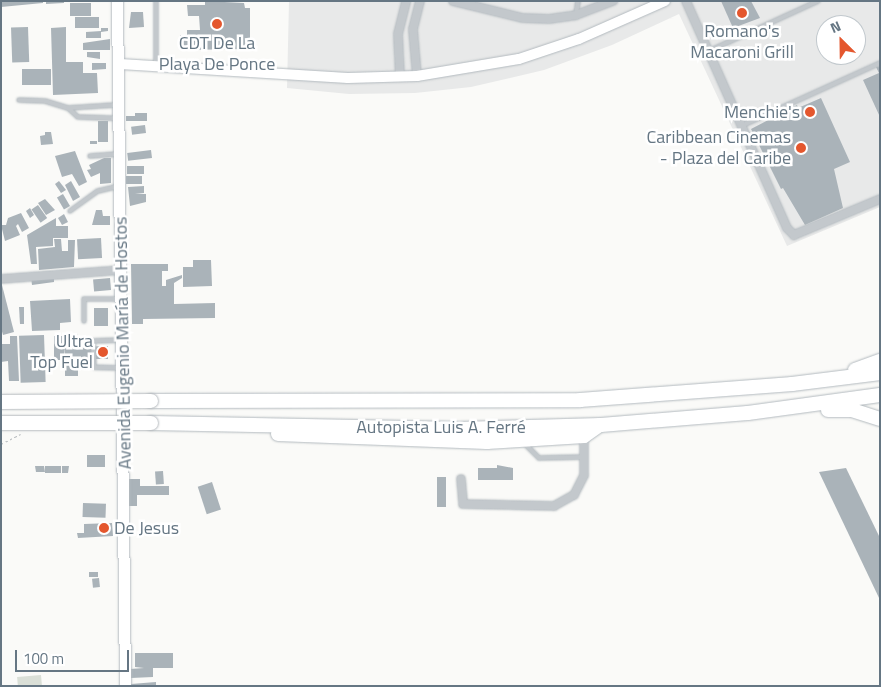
<!DOCTYPE html>
<html>
<head>
<meta charset="utf-8">
<style>
  body { margin:0 }
  #map { position:relative; width:881px; height:687px; overflow:hidden; background:#fafaf8; font-family:"Titillium Web",sans-serif }
  div>[style] { position:absolute }
  [style*='--x'] { left:calc(var(--x)*1px); top:calc(var(--y)*1px); width:calc(var(--w)*1px); rotate:calc(var(--a)*1deg) }
  .built>* { inset:0; background:#e8e9e9 }
  .green>* { inset:0; background:#dadfd7; transform-origin:0 0 }
  .building>* { inset:0; background:#aab3b9; transform-origin:0 0 }
  .path>* { height:1px; margin-top:-0.5px; transform-origin:0; background:repeating-linear-gradient(90deg,#bbbfc2 0 2.5px,transparent 0 5px) }
  .roads { filter:drop-shadow(0 0 1px #b3babf) drop-shadow(0 0 1px #b3babf) }
  .lane>* { height:4px; margin:-2px; padding:0 2px; transform-origin:2px; border-radius:2px; background:#c3c8cc }
  .street>* { height:8px; margin:-4px; padding:0 4px; transform-origin:4px; border-radius:4px; background:#c3c8cc }
  .secondary>* { height:10px; margin:-5px; padding:0 5px; transform-origin:5px; border-radius:5px; background:#fff }
  .primary>* { height:11px; margin:-5.5px; padding:0 5.5px; transform-origin:5.5px; border-radius:5.5px; background:#fff }
  .highway>* { height:14px; margin:-7px; padding:0 7px; transform-origin:7px; border-radius:7px; background:#fff }
  .bridges { filter:drop-shadow(0 0 1px #b4b9bd) drop-shadow(0 0 1px #b4b9bd) }
  .highway-bridge>* { height:14px; margin:-7px; padding:0 7px; transform-origin:7px; border-radius:7px; background:#fff }
  .dots>* { width:14px; height:14px; translate:-50% -50%; box-sizing:border-box; border:2px solid #fff; border-radius:50% }
  span { translate:-50% -50%; white-space:nowrap; text-align:center; line-height:1.15; -webkit-text-stroke:5px #fff; paint-order:stroke }
  .poi-label { font-size:18px; color:#657683 }
  .right { translate:-100% -50%; text-align:right }
  .left { translate:0 -50%; text-align:left }
  .street-label { font-size:18px; color:#657683 }
  .frame { position:absolute; inset:0; border:2px solid #657683; pointer-events:none }
  .north { position:absolute; left:816px; top:15px; width:50px; height:50px; box-sizing:border-box; background:#fff; border:1px solid #c1c8cd; border-radius:50%; rotate:337deg; font-size:14px; font-weight:700; line-height:20px; text-align:center; color:#657683 }
  .north::after { content:''; display:block; margin:auto; width:18px; height:22px; background:#e4572e; clip-path:polygon(50% 0,100% 100%,50% 72%,0 100%) }
  .scale { position:absolute; left:15px; top:650px; width:114px; height:22px; box-sizing:border-box; border:2px solid #657683; border-top:0; padding-left:6px; font-size:15px; line-height:18px; white-space:nowrap; color:#657683; -webkit-text-stroke:4px #fff; paint-order:stroke }
</style>
</head>
<body>
<div id="map">
  <div class="built">
    <i style="clip-path:polygon(evenodd,289px 1px,880px 1px,880px 207px,787px 246px,679px 14px,612px 45px,544px 70px,471px 87px,415px 93px,349px 94px,287px 88px,289px 1px,826px 25px,856px 25px,856px 55px,826px 55px,826px 25px)"></i>
  </div>
  <div class="green">
    <i style="left:41px;top:675px;width:11px;height:24px;rotate:85deg"></i>
  </div>
  <div class="building">
    <i style="clip-path:polygon(1px 1px,43px 1px,43px 3px,1px 7px)"></i>
    <i style="clip-path:polygon(46px 1px,64px 1px,64px 3px,46px 4px)"></i>
    <i style="clip-path:polygon(205px 1px,244px 3px,245px 8px,250px 8px,250px 39px,247px 39px,247px 49px,180px 50px,180px 35px,187px 35px,187px 30px,200px 30px,199px 16px,188px 16px,187px 5px,205px 5px)"></i>
    <i style="clip-path:polygon(721px 1px,751px 1px,760px 18px,733px 28px)"></i>
    <i style="left:70px;top:3px;width:21px;height:13px"></i>
    <i style="clip-path:polygon(131px 12px,143px 12px,144px 27px,129px 28px)"></i>
    <i style="left:99px;top:17px;width:11px;height:24px;rotate:90deg"></i>
    <i style="left:28px;top:27px;width:35px;height:17px;rotate:88deg"></i>
    <i style="clip-path:polygon(66px 27px,66px 62px,83px 62px,83px 73px,97px 73px,98px 93px,53px 95px,51px 28px)"></i>
    <i style="clip-path:polygon(101px 28px,108px 28px,108px 31px,101px 32px)"></i>
    <i style="clip-path:polygon(101px 31px,101px 38px,86px 38px,86px 32px)"></i>
    <i style="clip-path:polygon(110px 39px,110px 50px,83px 50px,83px 43px)"></i>
    <i style="clip-path:polygon(87px 52px,100px 52px,100px 59px,87px 57px)"></i>
    <i style="clip-path:polygon(92px 63px,106px 63px,106px 69px,92px 70px)"></i>
    <i style="clip-path:polygon(880px 66px,880px 117px,863px 80px,879px 73px,876px 67px)"></i>
    <i style="left:22px;top:69px;width:29px;height:16px"></i>
    <i style="clip-path:polygon(821px 98px,850px 162px,834px 169px,843px 208px,805px 225px,783px 188px,781px 189px,751px 129px,797px 105px,798px 108px)"></i>
    <i style="clip-path:polygon(135px 113px,147px 113px,147px 121px,126px 121px,126px 116px,135px 116px)"></i>
    <i style="left:98px;top:121px;width:10px;height:21px"></i>
    <i style="left:145px;top:125px;width:8px;height:14px;rotate:83deg"></i>
    <i style="clip-path:polygon(45px 132px,51px 132px,53px 144px,41px 145px,40px 136px,45px 135px)"></i>
    <i style="left:90px;top:141px;width:7px;height:3px"></i>
    <i style="left:151px;top:150px;width:8px;height:24px;rotate:83deg"></i>
    <i style="clip-path:polygon(75px 151px,87px 182px,79px 186px,72px 174px,62px 177px,55px 156px)"></i>
    <i style="clip-path:polygon(104px 158px,111px 158px,111px 183px,100px 184px,100px 173px,91px 177px,87px 170px,91px 169px,89px 165px)"></i>
    <i style="left:127px;top:166px;width:17px;height:8px"></i>
    <i style="left:126px;top:176px;width:16px;height:8px"></i>
    <i style="clip-path:polygon(59px 181px,66px 190px,61px 193px,55px 184px)"></i>
    <i style="clip-path:polygon(71px 181px,80px 197px,73px 201px,65px 185px)"></i>
    <i style="clip-path:polygon(144px 186px,144px 193px,135px 194px,146px 194px,146px 202px,130px 206px,128px 187px)"></i>
    <i style="left:63px;top:194px;width:14px;height:7px;rotate:60deg"></i>
    <i style="clip-path:polygon(45px 199px,55px 210px,46px 215px,38px 203px)"></i>
    <i style="left:38px;top:205px;width:16px;height:8px;rotate:55deg"></i>
    <i style="clip-path:polygon(30px 208px,34px 215px,30px 218px,26px 211px)"></i>
    <i style="clip-path:polygon(96px 210px,102px 210px,103px 216px,110px 216px,110px 225px,92px 225px)"></i>
    <i style="clip-path:polygon(21px 213px,29px 228px,22px 232px,18px 224px,16px 226px,20px 235px,5px 241px,1px 225px,6px 225px,8px 218px)"></i>
    <i style="clip-path:polygon(64px 214px,68px 222px,62px 225px,58px 218px)"></i>
    <i style="clip-path:polygon(56px 218px,56px 226px,68px 226px,68px 238px,53px 238px,53px 246px,36px 247px,37px 264px,31px 264px,27px 235px)"></i>
    <i style="left:101px;top:238px;width:20px;height:24px;rotate:87deg"></i>
    <i style="clip-path:polygon(54px 239px,61px 239px,62px 251px,68px 251px,68px 240px,75px 240px,74px 267px,39px 270px,38px 249px,55px 247px)"></i>
    <i style="clip-path:polygon(193px 260px,211px 260px,212px 286px,183px 287px,183px 267px,193px 267px)"></i>
    <i style="clip-path:polygon(131px 264px,168px 264px,168px 271px,162px 271px,162px 286px,166px 286px,166px 280px,182px 275px,182px 278px,174px 283px,174px 304px,215px 303px,215px 318px,143px 319px,143px 324px,132px 324px)"></i>
    <i style="clip-path:polygon(54px 275px,54px 282px,32px 285px,31px 277px)"></i>
    <i style="left:110px;top:278px;width:12px;height:17px;rotate:85deg"></i>
    <i style="clip-path:polygon(2px 285px,14px 332px,3px 335px,1px 328px)"></i>
    <i style="clip-path:polygon(70px 299px,71px 322px,60px 323px,60px 330px,32px 331px,30px 301px)"></i>
    <i style="clip-path:polygon(19px 307px,24px 307px,24px 324px,20px 324px)"></i>
    <i style="left:108px;top:308px;width:18px;height:14px;rotate:90deg"></i>
    <i style="clip-path:polygon(65px 333px,77px 333px,78px 347px,108px 346px,108px 359px,78px 359px,78px 376px,65px 376px,65px 346px,64px 360px,54px 360px,54px 336px,65px 336px)"></i>
    <i style="left:44px;top:335px;width:47px;height:25px;rotate:88deg"></i>
    <i style="clip-path:polygon(10px 336px,17px 336px,19px 381px,9px 381px,8px 361px,1px 362px,1px 344px,10px 344px)"></i>
    <i style="left:87px;top:455px;width:18px;height:12px"></i>
    <i style="clip-path:polygon(497px 465px,513px 468px,513px 480px,478px 480px,478px 468px,497px 468px)"></i>
    <i style="clip-path:polygon(35px 466px,44px 466px,45px 472px,36px 472px)"></i>
    <i style="left:61px;top:466px;width:7px;height:16px;rotate:90deg"></i>
    <i style="clip-path:polygon(62px 466px,69px 466px,68px 473px,62px 473px)"></i>
    <i style="clip-path:polygon(846px 468px,880px 538px,880px 600px,819px 472px)"></i>
    <i style="left:163px;top:471px;width:13px;height:8px;rotate:86deg"></i>
    <i style="left:437px;top:477px;width:9px;height:30px"></i>
    <i style="clip-path:polygon(129px 479px,140px 479px,140px 486px,169px 486px,169px 495px,137px 495px,137px 506px,129px 506px)"></i>
    <i style="left:212px;top:482px;width:29px;height:15px;rotate:72deg"></i>
    <i style="left:83px;top:503px;width:23px;height:14px;rotate:2deg"></i>
    <i style="clip-path:polygon(112px 523px,113px 536px,78px 538px,77px 533px,84px 533px,84px 524px)"></i>
    <i style="left:98px;top:572px;width:5px;height:9px;rotate:90deg"></i>
    <i style="left:99px;top:578px;width:9px;height:7px;rotate:84deg"></i>
    <i style="clip-path:polygon(135px 653px,173px 653px,173px 668px,153px 668px,153px 677px,131px 678px,130px 669px,144px 668px,135px 667px)"></i>
    <i style="clip-path:polygon(156px 682px,156px 686px,131px 686px,131px 684px)"></i>
  </div>
  <div class="path">
    <i style="--x:1;--y:444;--w:22;--a:-27"></i>
  </div>
  <div class="roads">
    <div class="lane">
      <i style="--x:156;--y:1;--w:65;--a:90"></i>
      <i style="--x:576;--y:14;--w:13;--a:-81"></i>
      <i style="--x:709;--y:51;--w:120;--a:-24.6"></i>
      <i style="--x:19;--y:100;--w:26;--a:2"></i>
      <i style="--x:45;--y:101;--w:24;--a:17"></i>
      <i style="--x:68;--y:108;--w:47;--a:-3.7"></i>
      <i style="--x:68;--y:108;--w:13;--a:42"></i>
      <i style="--x:78;--y:117;--w:38;--a:2"></i>
      <i style="--x:741;--y:126;--w:153;--a:-24.4"></i>
      <i style="--x:90;--y:156;--w:28;--a:-4"></i>
      <i style="--x:70;--y:211;--w:34;--a:-36"></i>
      <i style="--x:98;--y:191;--w:22;--a:-13"></i>
      <i style="--x:84;--y:321;--w:22;--a:-90"></i>
      <i style="--x:84;--y:299;--w:36;--a:0"></i>
      <i style="--x:119;--y:368;--w:25;--a:-178"></i>
      <i style="--x:94;--y:367;--w:26;--a:-92"></i>
      <i style="--x:93;--y:341;--w:27;--a:-2"></i>
      <i style="--x:525;--y:444;--w:20;--a:45"></i>
      <i style="--x:539;--y:458;--w:44;--a:-1.3"></i>
    </div>
    <div class="street">
      <i style="--x:453;--y:1;--w:72;--a:13.7"></i>
      <i style="--x:523;--y:18;--w:26;--a:2"></i>
      <i style="--x:549;--y:19;--w:27;--a:-8"></i>
      <i style="--x:576;--y:15;--w:40;--a:-21"></i>
      <i style="--x:686;--y:1;--w:248;--a:66"></i>
      <i style="--x:787;--y:228;--w:10;--a:45"></i>
      <i style="--x:794;--y:235;--w:93;--a:-22.7"></i>
      <i style="--x:417;--y:76;--w:47;--a:-94.9"></i>
      <i style="--x:413;--y:29;--w:29;--a:-76"></i>
      <i style="--x:400;--y:77;--w:43;--a:-92.7"></i>
      <i style="--x:398;--y:34;--w:34;--a:-76"></i>
      <i style="--x:1;--y:279;--w:121;--a:-4.3"></i>
      <i style="--x:461;--y:479;--w:25;--a:85"></i>
      <i style="--x:463;--y:504;--w:91;--a:1.3"></i>
      <i style="--x:554;--y:506;--w:23;--a:-29"></i>
      <i style="--x:574;--y:495;--w:22;--a:-63"></i>
      <i style="--x:584;--y:475;--w:39;--a:-90"></i>
    </div>
    <div class="secondary">
      <i style="--x:120;--y:64;--w:228;--a:3.5"></i>
      <i style="--x:348;--y:78;--w:69;--a:-1.7"></i>
      <i style="--x:417;--y:76;--w:103;--a:-9.5"></i>
      <i style="--x:519;--y:59;--w:63;--a:-18.4"></i>
      <i style="--x:579;--y:39;--w:94;--a:-23.8"></i>
    </div>
    <div class="primary">
      <i style="--x:117;--y:1;--w:685;--a:89.33"></i>
    </div>
    <div class="highway">
      <i style="--x:855;--y:370;--w:27;--a:-20"></i>
      <i style="--x:151;--y:401;--w:429;--a:-0.1"></i>
      <i style="--x:580;--y:400;--w:213;--a:-4.3"></i>
      <i style="--x:792;--y:384;--w:89;--a:-7.1"></i>
      <i style="--x:828;--y:410;--w:24;--a:0"></i>
      <i style="--x:852;--y:410;--w:29;--a:18"></i>
      <i style="--x:151;--y:423;--w:308;--a:1.1"></i>
      <i style="--x:459;--y:429;--w:142;--a:-1.6"></i>
      <i style="--x:601;--y:425;--w:147;--a:-4.7"></i>
      <i style="--x:748;--y:413;--w:133;--a:-7.8"></i>
      <i style="--x:278;--y:434;--w:209;--a:2.2"></i>
      <i style="--x:487;--y:442;--w:97;--a:-3.5"></i>
      <i style="--x:584;--y:436;--w:19;--a:-35"></i>
    </div>
  </div>
  <div class="bridges">
    <div class="highway-bridge">
      <i style="--x:1;--y:402;--w:150;--a:-0.4"></i>
      <i style="--x:1;--y:423;--w:150;--a:0"></i>
    </div>
  </div>
  <div class="dots">
    <i style="left:742px;top:13px;background:#e4572e"></i>
    <i style="left:217px;top:24px;background:#e4572e"></i>
    <i style="left:810px;top:112px;background:#e4572e"></i>
    <i style="left:801px;top:148px;background:#e4572e"></i>
    <i style="left:103px;top:352px;background:#e4572e"></i>
    <i style="left:104px;top:528px;background:#e4572e"></i>
  </div>
  <div class="poi-label">
    <span style="left:742px;top:42px">Romano's<br>Macaroni Grill</span>
    <span style="left:217px;top:54px">CDT De La<br>Playa De Ponce</span>
    <span class="right" style="left:800px;top:112px">Menchie's</span>
    <span class="right" style="left:791px;top:148px">Caribbean Cinemas<br>- Plaza del Caribe</span>
    <span class="right" style="left:93px;top:352px">Ultra<br>Top Fuel</span>
    <span class="left" style="left:114px;top:528px">De Jesus</span>
  </div>
  <div class="street-label">
    <span style="left:123px;top:343px;rotate:-91deg">Avenida Eugenio María de Hostos</span>
    <span style="left:441px;top:427px">Autopista Luis A. Ferré</span>
  </div>
  <div class="frame"></div>
  <div class="north">N</div>
  <div class="scale">100 m</div>
</div>
</body>
</html>
